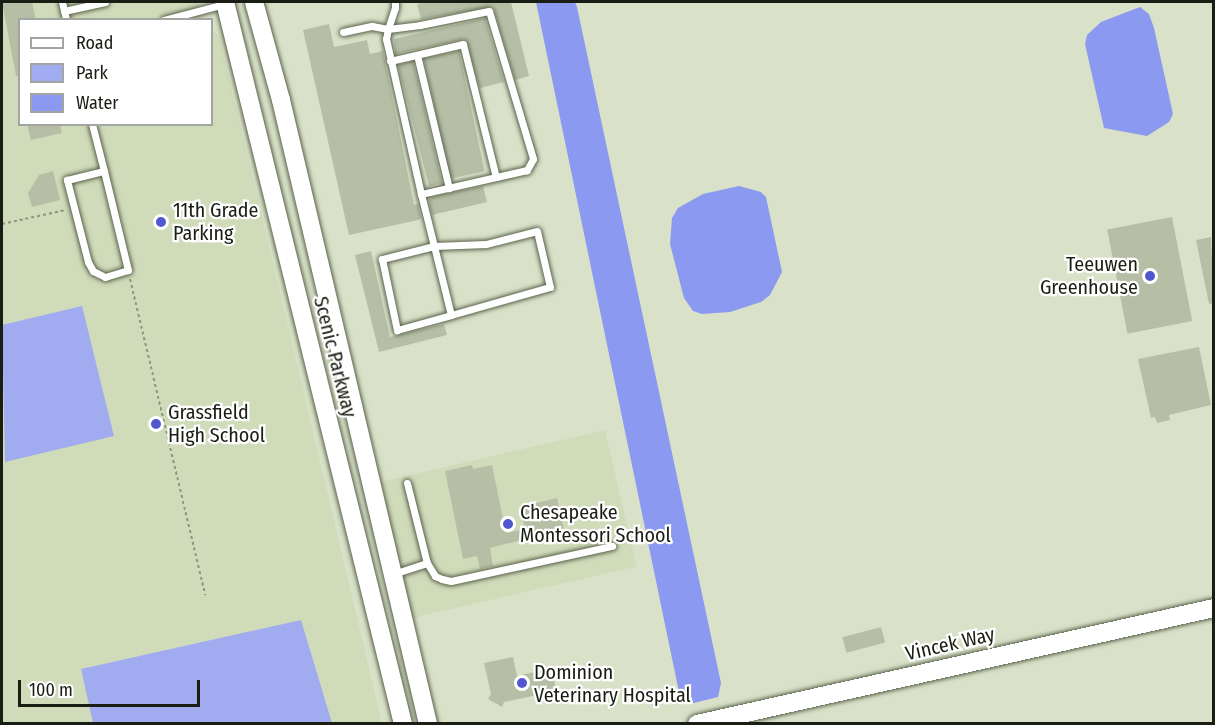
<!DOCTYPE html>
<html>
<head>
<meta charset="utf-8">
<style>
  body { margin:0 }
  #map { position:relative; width:1215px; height:725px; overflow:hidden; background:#d9e2c9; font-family:"Fira Sans Condensed",sans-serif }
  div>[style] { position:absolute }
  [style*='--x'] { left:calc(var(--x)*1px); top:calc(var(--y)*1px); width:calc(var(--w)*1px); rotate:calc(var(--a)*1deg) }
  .built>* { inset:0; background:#d0dbba; transform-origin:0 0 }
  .green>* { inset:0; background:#a0acef }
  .water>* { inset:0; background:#8b99f0 }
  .building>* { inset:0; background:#b6bfa6; transform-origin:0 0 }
  .path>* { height:2px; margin-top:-1px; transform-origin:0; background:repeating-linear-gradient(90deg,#8e9582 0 3px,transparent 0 6px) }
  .roads { filter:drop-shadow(0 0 2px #5b634c) drop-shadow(0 0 2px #5b634c) }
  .lane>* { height:7px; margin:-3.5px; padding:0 3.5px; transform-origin:3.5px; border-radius:3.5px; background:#fff }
  .secondary>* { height:18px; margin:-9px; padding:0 9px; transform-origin:9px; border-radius:9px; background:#fff }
  .dots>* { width:16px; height:16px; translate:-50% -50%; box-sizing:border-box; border:3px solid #fff; border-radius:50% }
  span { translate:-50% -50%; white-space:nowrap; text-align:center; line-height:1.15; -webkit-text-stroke:4.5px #fff; paint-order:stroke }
  .poi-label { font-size:20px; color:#1a1d13 }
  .left { translate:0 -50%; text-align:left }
  .right { translate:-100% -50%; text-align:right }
  .street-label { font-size:20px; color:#1a1d13 }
  .frame { position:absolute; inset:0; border:3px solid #1a1d13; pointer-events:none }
  .legend { position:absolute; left:18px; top:18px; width:195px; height:108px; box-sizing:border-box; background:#fff; border:2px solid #a3a5a1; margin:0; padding:8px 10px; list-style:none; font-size:18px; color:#1a1d13 }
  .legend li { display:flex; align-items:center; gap:12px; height:30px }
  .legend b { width:30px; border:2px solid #a3a5a1 }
  .scale { position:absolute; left:18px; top:680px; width:182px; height:27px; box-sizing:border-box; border:3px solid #1a1d13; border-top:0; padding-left:8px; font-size:18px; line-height:21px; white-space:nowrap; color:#1a1d13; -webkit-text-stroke:4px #fff; paint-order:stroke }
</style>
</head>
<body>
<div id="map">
  <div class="built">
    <i style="clip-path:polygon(2px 2px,198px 2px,202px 19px,20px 20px,20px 124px,212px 124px,212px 31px,219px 36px,382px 723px,2px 723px)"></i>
    <i style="left:605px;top:430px;width:140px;height:232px;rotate:77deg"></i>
  </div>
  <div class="green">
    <i style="clip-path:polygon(82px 306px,114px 436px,5px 462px,2px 325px)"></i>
    <i style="clip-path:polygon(301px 620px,332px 723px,93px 723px,81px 669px)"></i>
  </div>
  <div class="water">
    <i style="clip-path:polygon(536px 2px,575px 2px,577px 7px,721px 683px,718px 697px,694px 703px,683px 702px,679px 692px)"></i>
    <i style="clip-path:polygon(1140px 7px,1149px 14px,1154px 28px,1173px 114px,1169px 122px,1147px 136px,1104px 128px,1085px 44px,1087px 35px,1101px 22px)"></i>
    <i style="clip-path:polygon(739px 186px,761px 192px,766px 197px,782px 272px,770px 295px,761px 302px,730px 312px,702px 314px,693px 311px,684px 298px,670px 244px,672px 218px,678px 208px,703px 194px)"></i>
  </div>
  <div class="building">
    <i style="clip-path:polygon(2px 2px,32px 2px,36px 20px,20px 20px,20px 76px,16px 76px)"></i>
    <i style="clip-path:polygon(428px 2px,511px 2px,529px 76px,515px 80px,493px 7px,421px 19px,417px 4px)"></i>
    <i style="clip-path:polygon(485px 18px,504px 82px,480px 88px,464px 39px,395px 54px,394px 39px)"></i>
    <i style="clip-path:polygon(329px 24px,334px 47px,367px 40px,370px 54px,383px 51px,414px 205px,418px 204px,421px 218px,418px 220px,349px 235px,303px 30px)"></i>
    <i style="left:459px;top:51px;width:123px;height:36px;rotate:78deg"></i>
    <i style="clip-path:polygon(413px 61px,442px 183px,429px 186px,398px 65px)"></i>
    <i style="clip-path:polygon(27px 124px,60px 124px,62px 133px,31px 140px)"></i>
    <i style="clip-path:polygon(53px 171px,60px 200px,32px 207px,28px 193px,39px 175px)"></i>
    <i style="clip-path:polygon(483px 186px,487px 202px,432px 215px,429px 201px,432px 197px)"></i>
    <i style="left:1172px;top:217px;width:106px;height:66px;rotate:79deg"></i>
    <i style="clip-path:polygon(1211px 237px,1214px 303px,1209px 304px,1196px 240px)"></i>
    <i style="clip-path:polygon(371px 251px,390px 337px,444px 324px,447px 335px,379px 352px,355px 255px)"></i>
    <i style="clip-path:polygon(1199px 347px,1211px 405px,1169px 415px,1170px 420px,1157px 423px,1155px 417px,1151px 418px,1138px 359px)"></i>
    <i style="clip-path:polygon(472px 465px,473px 469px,492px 465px,506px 533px,525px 529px,520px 507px,557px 498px,564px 529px,490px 548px,493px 566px,480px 569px,477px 556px,463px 559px,445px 471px)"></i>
    <i style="left:881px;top:627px;width:16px;height:40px;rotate:75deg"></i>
    <i style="clip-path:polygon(513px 657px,517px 676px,552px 668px,556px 691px,504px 702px,502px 707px,488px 699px,491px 694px,484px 663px)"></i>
  </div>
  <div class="path">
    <i style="--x:2;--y:224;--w:65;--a:-12.5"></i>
    <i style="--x:130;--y:279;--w:325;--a:76.6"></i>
  </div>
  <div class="roads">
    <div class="lane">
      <i style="--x:62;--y:2;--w:18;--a:77"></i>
      <i style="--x:64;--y:11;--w:42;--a:-12.4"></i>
      <i style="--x:164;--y:20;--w:62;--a:-14.9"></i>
      <i style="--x:343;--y:32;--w:30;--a:-12"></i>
      <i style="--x:372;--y:26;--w:16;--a:11"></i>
      <i style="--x:388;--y:29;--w:32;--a:-7"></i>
      <i style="--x:420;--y:25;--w:70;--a:-11.5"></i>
      <i style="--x:489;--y:11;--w:154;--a:73.4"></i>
      <i style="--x:533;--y:159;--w:13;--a:119"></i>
      <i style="--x:527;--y:170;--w:109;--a:167.2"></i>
      <i style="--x:421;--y:194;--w:159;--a:-102.7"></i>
      <i style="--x:386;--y:39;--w:10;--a:-79"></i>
      <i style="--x:388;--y:29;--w:22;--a:-72"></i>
      <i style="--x:395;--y:8;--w:6;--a:-90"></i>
      <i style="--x:417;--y:55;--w:137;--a:76.5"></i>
      <i style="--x:390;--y:61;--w:75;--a:-13.1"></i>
      <i style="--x:463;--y:44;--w:137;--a:76.1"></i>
      <i style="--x:92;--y:124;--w:49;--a:75.7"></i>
      <i style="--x:104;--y:171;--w:102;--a:76.4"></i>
      <i style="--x:128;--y:270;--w:24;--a:163"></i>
      <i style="--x:105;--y:277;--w:13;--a:-153"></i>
      <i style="--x:93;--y:271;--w:10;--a:-119"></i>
      <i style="--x:88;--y:262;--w:85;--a:-104.4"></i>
      <i style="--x:67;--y:180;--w:38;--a:-14"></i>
      <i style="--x:421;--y:194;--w:54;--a:76"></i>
      <i style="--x:434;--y:246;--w:71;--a:76.2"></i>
      <i style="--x:451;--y:315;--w:103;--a:-15.8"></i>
      <i style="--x:550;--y:287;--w:57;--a:-103.1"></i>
      <i style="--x:537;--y:231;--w:53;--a:165.7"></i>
      <i style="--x:486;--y:244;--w:52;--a:177.8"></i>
      <i style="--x:434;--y:246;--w:54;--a:166"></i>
      <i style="--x:382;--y:259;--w:73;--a:78.1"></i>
      <i style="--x:397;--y:330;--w:56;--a:-15.5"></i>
      <i style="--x:407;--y:483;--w:82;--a:76"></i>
      <i style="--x:427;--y:563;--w:15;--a:58"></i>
      <i style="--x:435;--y:576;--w:8;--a:23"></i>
      <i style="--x:442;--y:579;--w:9;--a:13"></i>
      <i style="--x:451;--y:581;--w:165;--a:-12.3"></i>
      <i style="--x:393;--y:574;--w:36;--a:-18"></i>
    </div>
    <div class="secondary">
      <i style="--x:225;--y:2;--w:744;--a:76.15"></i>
      <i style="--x:254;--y:2;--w:102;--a:74.6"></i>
      <i style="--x:281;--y:100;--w:641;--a:76.74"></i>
      <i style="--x:697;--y:724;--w:530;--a:-12.65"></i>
    </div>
  </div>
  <div class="dots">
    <i style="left:161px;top:222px;background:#5158ce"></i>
    <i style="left:1150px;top:276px;background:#5158ce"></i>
    <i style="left:156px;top:424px;background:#5158ce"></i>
    <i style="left:508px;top:524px;background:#5158ce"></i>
    <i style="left:522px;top:683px;background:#5158ce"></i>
  </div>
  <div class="poi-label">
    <span class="left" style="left:173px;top:222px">11th Grade<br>Parking</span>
    <span class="right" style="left:1138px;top:276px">Teeuwen<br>Greenhouse</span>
    <span class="left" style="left:168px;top:424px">Grassfield<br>High School</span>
    <span class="left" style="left:520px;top:524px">Chesapeake<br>Montessori School</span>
    <span class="left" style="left:534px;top:684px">Dominion<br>Veterinary Hospital</span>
  </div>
  <div class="street-label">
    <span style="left:335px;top:357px;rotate:76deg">Scenic Parkway</span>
    <span style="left:950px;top:644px;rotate:-13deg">Vincek Way</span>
  </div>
  <div class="frame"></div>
  <ul class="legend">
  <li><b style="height:8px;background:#fff"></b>Road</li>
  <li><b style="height:16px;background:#a0acef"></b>Park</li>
  <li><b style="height:16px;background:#8b99f0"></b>Water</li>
  </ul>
  <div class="scale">100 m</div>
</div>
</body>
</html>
